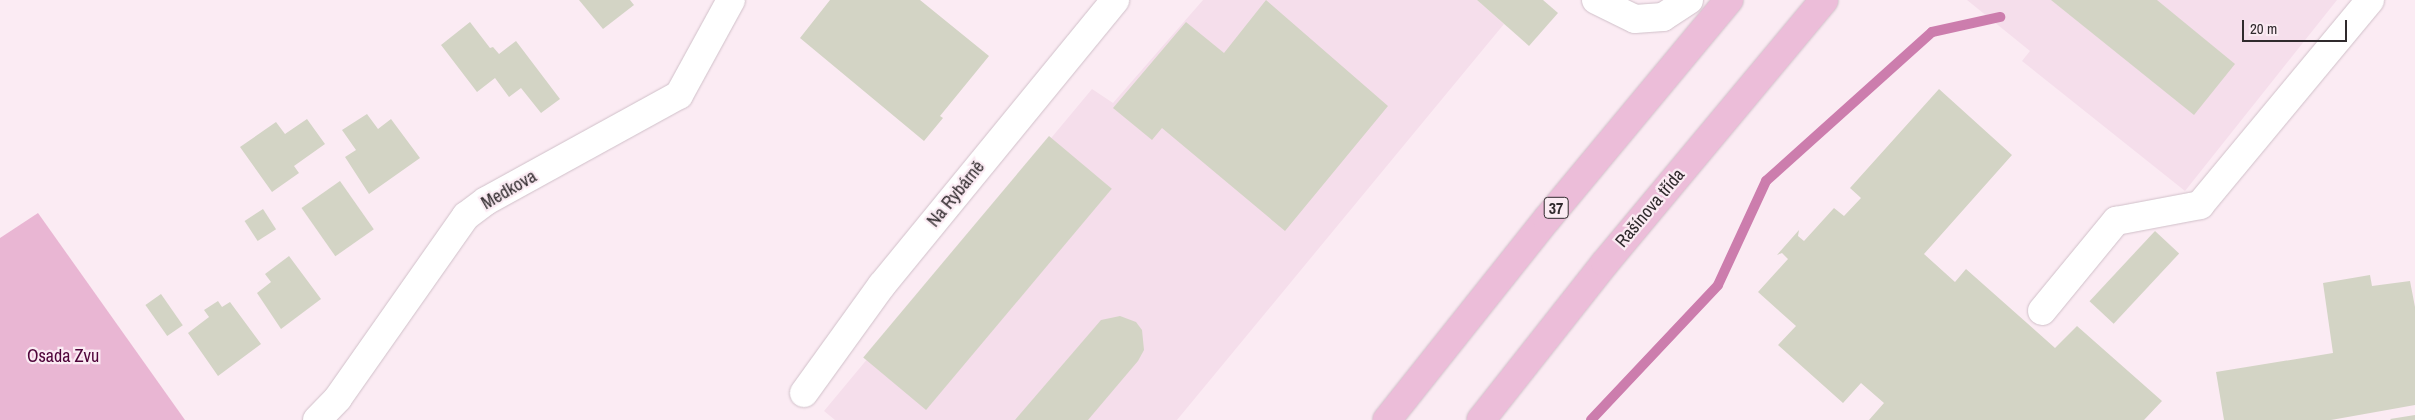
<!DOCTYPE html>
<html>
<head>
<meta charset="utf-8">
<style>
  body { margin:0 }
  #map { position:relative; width:2415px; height:420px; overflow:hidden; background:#fbebf3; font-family:"Archivo Narrow",sans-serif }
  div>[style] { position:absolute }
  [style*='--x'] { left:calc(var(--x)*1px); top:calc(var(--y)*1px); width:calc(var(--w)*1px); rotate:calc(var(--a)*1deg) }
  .built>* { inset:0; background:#f5deeb }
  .green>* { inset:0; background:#e9b6d3 }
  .stream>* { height:10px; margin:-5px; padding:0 5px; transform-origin:5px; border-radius:5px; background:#cc7dad }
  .building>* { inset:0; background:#d3d4c5; transform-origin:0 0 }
  .roads { filter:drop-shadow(0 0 1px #d0c0c9) drop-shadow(0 0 1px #d0c0c9) }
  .minor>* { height:28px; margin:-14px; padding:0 14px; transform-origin:14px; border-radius:14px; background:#fff }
  .major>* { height:28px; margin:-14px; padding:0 14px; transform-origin:14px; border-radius:14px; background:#ecbdd9 }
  span { translate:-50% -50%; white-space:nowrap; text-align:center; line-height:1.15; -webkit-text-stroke:4.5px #fbebf3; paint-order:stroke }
  .shield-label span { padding:1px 4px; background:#fbebf3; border:1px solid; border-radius:4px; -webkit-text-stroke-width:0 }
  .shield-label { font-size:16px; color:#302a2d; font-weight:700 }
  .street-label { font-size:18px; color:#302a2d }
  .park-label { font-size:18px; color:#4f053a }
  .scale { position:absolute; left:2242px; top:20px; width:105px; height:22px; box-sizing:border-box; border:2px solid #302a2d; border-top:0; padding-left:6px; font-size:15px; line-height:18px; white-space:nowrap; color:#302a2d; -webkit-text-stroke:4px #fbebf3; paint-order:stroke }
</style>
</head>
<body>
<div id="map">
  <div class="built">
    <i style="clip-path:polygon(1203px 0,1477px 0,1504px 24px,1177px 420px,835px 420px,824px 411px,1092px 89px,1113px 103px)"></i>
    <i style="clip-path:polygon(1967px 0,2337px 0,2185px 191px,2022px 61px,2030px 51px)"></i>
  </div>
  <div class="green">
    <i style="clip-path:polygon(38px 213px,185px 420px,0 420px,0 238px)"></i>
  </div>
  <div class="stream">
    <i style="--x:1591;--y:420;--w:185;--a:-46.7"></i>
    <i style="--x:1718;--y:285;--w:115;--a:-65.2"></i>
    <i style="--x:1766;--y:181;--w:223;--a:-41.9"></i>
    <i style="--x:1932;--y:32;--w:70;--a:-12.4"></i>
  </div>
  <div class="building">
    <i style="clip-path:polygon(579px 0,630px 0,634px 5px,603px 29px)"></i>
    <i style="clip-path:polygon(830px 0,920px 0,989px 56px,940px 116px,943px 118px,924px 141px,800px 38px)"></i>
    <i style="clip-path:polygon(1266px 0,1388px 106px,1285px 231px,1162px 128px,1152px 140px,1113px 108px,1186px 22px,1224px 53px)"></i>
    <i style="clip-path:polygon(1477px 0,1543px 0,1558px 13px,1529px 46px)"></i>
    <i style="clip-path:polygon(2051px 0,2157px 0,2235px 64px,2194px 115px)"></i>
    <i style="clip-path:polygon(470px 22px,490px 48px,493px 47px,499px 54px,516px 41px,560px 99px,541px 113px,521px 88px,509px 97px,495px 78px,477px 92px,441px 45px)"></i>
    <i style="clip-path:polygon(1939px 89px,2012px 155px,1924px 254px,1955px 282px,1966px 269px,2055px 348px,2077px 326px,2162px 401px,2144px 420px,1869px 420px,1884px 403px,1861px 383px,1843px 403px,1778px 345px,1796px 326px,1758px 292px,1788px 259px,1782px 253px,1777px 255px,1799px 230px,1798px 236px,1804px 241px,1834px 208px,1844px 216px,1861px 198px,1850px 188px)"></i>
    <i style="clip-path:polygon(367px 114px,378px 129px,391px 119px,420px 158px,369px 194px,345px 157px,356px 150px,342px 130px)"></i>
    <i style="clip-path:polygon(307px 119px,325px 144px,294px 166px,299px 173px,272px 192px,240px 147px,276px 122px,285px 134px)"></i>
    <i style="left:1049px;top:136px;width:82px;height:289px;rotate:40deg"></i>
    <i style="left:340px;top:181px;width:59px;height:47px;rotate:55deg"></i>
    <i style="left:263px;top:209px;width:24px;height:22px;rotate:57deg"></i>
    <i style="left:2155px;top:231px;width:33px;height:96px;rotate:43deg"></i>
    <i style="clip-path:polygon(289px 256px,321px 299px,281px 329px,257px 293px,271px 282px,265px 274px)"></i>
    <i style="clip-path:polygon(2370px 275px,2372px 286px,2410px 281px,2415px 307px,2415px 405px,2331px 420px,2224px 420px,2216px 372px,2333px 353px,2323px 283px)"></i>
    <i style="left:161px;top:294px;width:38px;height:19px;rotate:55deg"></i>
    <i style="clip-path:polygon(218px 301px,222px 307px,230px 302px,261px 344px,218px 376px,188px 333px,209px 317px,204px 310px)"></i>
    <i style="clip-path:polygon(1120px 316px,1136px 322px,1142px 330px,1144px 350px,1138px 361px,1088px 420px,1015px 420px,1101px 320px)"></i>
    <i style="clip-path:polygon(2415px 415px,2415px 420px,2391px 420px,2390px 419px)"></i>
  </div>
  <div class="roads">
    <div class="minor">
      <i style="--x:1596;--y:0;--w:43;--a:26"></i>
      <i style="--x:1635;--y:19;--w:28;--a:-4"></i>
      <i style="--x:1663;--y:17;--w:31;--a:-33"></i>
      <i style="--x:2042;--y:311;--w:117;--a:-50.6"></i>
      <i style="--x:2116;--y:221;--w:86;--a:-10.8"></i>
      <i style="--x:2200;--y:205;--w:266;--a:-50.3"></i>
      <i style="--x:804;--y:393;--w:133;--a:-54.2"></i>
      <i style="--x:882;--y:285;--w:368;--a:-50.7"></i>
      <i style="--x:317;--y:420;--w:30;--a:-46"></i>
      <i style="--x:338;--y:398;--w:223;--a:-54.9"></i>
      <i style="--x:466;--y:216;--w:25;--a:-37"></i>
      <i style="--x:486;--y:201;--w:220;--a:-28.8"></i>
      <i style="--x:679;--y:95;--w:108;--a:-61.3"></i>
    </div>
    <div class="major">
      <i style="--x:1387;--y:420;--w:257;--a:-51.5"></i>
      <i style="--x:1547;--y:219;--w:285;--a:-50.3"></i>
      <i style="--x:1481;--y:420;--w:200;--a:-51.7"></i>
      <i style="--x:1605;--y:263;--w:342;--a:-50.2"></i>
    </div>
  </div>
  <div class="shield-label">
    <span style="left:1556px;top:208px">37</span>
  </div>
  <div class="street-label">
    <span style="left:509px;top:190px;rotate:-30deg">Medkova</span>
    <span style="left:956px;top:194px;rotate:-51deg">Na Rybárně</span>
    <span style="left:1650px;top:208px;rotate:-50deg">Rašínova třída</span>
  </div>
  <div class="park-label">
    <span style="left:63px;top:356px">Osada Zvu</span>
  </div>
  <div class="scale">20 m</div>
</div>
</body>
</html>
